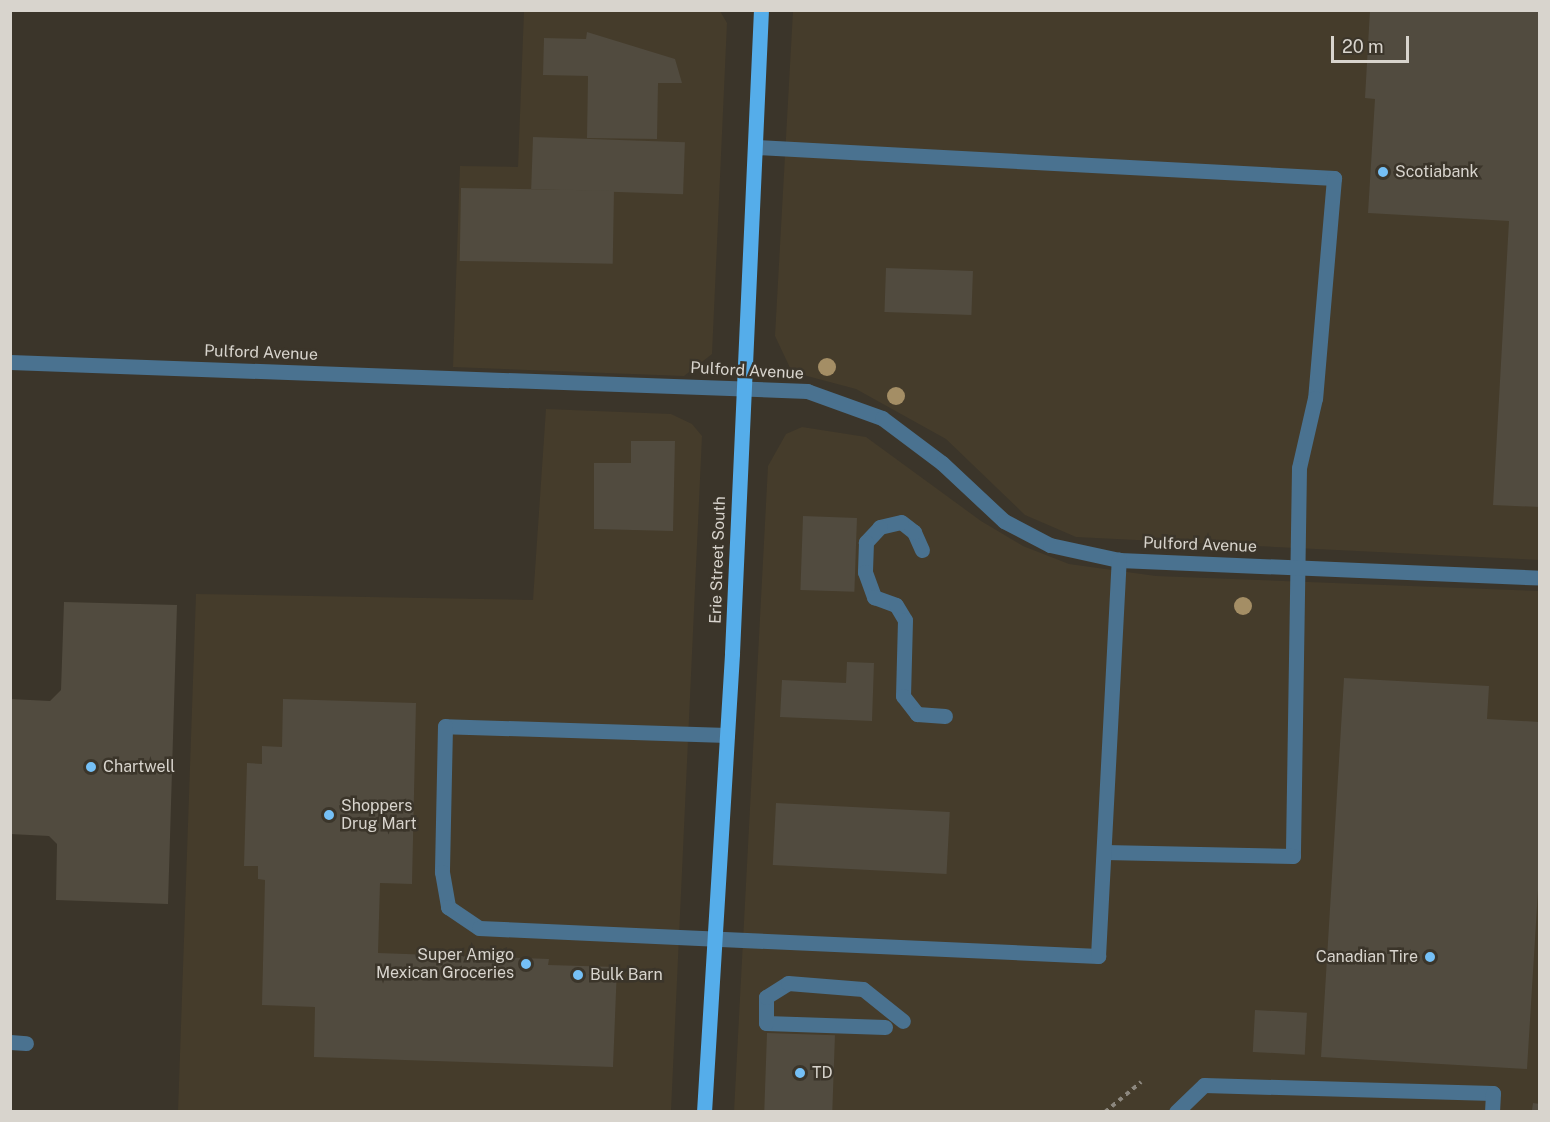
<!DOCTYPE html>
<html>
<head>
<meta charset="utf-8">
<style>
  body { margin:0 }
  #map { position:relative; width:1550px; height:1122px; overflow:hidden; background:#3b352a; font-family:"Public Sans",sans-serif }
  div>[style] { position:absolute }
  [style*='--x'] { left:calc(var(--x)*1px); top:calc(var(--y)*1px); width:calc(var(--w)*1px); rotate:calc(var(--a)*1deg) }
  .built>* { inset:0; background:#453c2b }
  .building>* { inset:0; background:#514b3f; transform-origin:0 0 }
  .path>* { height:4px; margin-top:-2px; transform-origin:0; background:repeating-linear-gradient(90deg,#8c877e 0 4.5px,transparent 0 9px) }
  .minor>* { height:15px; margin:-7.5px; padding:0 7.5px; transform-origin:7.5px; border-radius:7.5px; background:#4a7290 }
  .major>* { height:15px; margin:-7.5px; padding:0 7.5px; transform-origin:7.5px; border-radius:7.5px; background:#55adea }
  .trees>* { width:18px; height:18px; margin:-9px; border-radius:50%; background:#a48e65 }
  .dots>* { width:16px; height:16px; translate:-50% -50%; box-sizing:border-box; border:3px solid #3b352a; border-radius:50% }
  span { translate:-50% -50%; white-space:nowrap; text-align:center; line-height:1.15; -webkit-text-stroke:5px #3b352a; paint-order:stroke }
  .poi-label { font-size:16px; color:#d8d4cd }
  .left { translate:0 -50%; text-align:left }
  .right { translate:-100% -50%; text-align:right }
  .street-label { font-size:16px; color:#d8d4cd }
  .frame { position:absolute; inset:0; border:12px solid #d8d4cd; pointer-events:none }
  .scale { position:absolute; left:1331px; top:36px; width:78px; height:27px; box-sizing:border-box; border:3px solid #d8d4cd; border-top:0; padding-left:8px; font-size:18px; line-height:21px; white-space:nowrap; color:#d8d4cd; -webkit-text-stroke:4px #3b352a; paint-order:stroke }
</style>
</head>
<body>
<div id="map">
  <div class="built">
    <i style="clip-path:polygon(524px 11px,720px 11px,727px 23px,712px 354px,684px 376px,453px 367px,460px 166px,518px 167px)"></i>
    <i style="clip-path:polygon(793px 11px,1539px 11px,1539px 560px,1076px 537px,1025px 515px,946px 439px,856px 389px,792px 372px,775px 336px)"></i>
    <i style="clip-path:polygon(546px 409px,671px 414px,692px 424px,702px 436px,671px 1111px,178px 1112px,196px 594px,533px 600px)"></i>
    <i style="clip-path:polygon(802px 427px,866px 437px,981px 521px,1023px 546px,1069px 564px,1156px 576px,1539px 591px,1539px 1111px,734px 1112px,768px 466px,786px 434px)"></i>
  </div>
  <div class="building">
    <i style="clip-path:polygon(1370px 10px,1540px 10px,1540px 507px,1493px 505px,1509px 221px,1368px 213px,1375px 99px,1365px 98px)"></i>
    <i style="clip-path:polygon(587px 32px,675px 59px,682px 83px,658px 83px,657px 139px,587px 138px,588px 76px,543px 75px,544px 38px,586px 39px)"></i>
    <i style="left:533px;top:137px;width:152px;height:52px;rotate:2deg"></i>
    <i style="left:461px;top:188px;width:153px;height:73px;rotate:1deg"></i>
    <i style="left:886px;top:268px;width:87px;height:44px;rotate:2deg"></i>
    <i style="clip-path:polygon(631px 441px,675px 441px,673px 531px,594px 529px,594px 463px,631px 463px)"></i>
    <i style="left:803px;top:516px;width:54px;height:74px;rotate:2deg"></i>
    <i style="clip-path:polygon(64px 602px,177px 605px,168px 904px,56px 900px,57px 844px,49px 836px,10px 834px,10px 699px,50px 701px,61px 690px)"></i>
    <i style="clip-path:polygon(847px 662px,874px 663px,872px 721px,780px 717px,782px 680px,846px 683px)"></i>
    <i style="clip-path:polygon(1344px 678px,1489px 686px,1487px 719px,1540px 722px,1540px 858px,1527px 1069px,1321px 1057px)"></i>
    <i style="clip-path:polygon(283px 699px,416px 703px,412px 884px,380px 883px,378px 953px,549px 959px,548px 965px,617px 967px,613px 1067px,314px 1057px,315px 1007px,262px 1005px,265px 880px,258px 879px,258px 866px,244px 866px,247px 763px,262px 764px,262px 746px,282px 747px)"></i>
    <i style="left:776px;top:803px;width:174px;height:62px;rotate:3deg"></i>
    <i style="left:1255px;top:1010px;width:52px;height:42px;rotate:3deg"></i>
    <i style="left:767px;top:1033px;width:68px;height:79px;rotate:2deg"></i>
    <i style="left:1533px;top:1103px;width:7px;height:9px;rotate:8deg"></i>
  </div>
  <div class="path">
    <i style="--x:1105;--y:1112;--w:47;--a:-39.8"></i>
  </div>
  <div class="minor">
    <i style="--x:755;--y:147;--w:580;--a:3.06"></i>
    <i style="--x:1334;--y:178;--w:221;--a:94.9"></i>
    <i style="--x:1315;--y:398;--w:72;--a:102.9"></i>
    <i style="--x:1299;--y:468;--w:388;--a:90.9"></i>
    <i style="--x:1293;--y:856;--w:189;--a:-178.8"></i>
    <i style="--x:10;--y:362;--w:798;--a:2.08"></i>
    <i style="--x:807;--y:391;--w:80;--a:19.8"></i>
    <i style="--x:882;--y:418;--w:75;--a:36.9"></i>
    <i style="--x:942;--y:463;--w:85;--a:43.1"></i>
    <i style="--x:1004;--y:521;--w:52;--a:27.6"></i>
    <i style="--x:1050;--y:545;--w:71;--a:12.3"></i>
    <i style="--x:1119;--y:560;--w:421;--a:2.4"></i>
    <i style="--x:922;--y:550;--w:20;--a:-114"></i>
    <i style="--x:914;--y:532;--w:16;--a:-142"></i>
    <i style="--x:901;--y:522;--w:22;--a:167"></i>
    <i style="--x:880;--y:527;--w:21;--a:133"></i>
    <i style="--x:866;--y:542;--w:30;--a:92"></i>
    <i style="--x:865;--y:572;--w:27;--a:70"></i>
    <i style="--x:874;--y:597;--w:23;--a:20"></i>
    <i style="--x:896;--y:605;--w:17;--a:59"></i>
    <i style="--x:905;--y:620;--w:76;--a:91.5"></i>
    <i style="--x:903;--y:696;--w:23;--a:52"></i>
    <i style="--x:917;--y:714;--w:28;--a:4"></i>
    <i style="--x:727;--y:735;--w:282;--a:-178.2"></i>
    <i style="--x:445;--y:726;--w:146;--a:91.2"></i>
    <i style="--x:442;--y:872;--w:36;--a:80"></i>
    <i style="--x:448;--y:907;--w:37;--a:34"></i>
    <i style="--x:479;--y:928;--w:620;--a:2.59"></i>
    <i style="--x:1098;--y:956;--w:397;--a:-87"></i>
    <i style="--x:885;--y:1027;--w:119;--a:-178.1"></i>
    <i style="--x:766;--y:1023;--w:26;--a:-90"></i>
    <i style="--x:766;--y:997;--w:26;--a:-32"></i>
    <i style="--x:788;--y:983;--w:75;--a:4.6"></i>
    <i style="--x:863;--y:989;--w:51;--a:38.7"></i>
    <i style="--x:10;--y:1042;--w:16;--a:4"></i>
    <i style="--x:1176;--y:1112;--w:39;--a:-44"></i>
    <i style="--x:1204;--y:1085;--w:289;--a:1.6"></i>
    <i style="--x:1493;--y:1093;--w:19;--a:93"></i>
  </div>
  <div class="major">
    <i style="--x:704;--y:1112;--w:460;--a:-86.5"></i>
    <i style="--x:732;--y:653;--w:644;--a:-87.42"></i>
  </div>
  <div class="trees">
    <i style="left:827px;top:367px"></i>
    <i style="left:896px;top:396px"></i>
    <i style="left:1243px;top:606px"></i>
  </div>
  <div class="dots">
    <i style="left:1383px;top:172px;background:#75c0f6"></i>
    <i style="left:91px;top:767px;background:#75c0f6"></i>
    <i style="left:329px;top:815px;background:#75c0f6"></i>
    <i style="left:1430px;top:957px;background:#75c0f6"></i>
    <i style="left:526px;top:964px;background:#75c0f6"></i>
    <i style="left:578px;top:975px;background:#75c0f6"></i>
    <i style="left:800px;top:1073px;background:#75c0f6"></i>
  </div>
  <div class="poi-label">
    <span class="left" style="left:1395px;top:172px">Scotiabank</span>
    <span class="left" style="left:103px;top:767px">Chartwell</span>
    <span class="left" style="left:341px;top:815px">Shoppers<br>Drug Mart</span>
    <span class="right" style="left:514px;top:964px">Super Amigo<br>Mexican Groceries</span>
    <span class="right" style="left:1418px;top:957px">Canadian Tire</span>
    <span class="left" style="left:590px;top:975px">Bulk Barn</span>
    <span class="left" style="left:812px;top:1073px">TD</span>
  </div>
  <div class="street-label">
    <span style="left:261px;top:353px;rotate:2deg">Pulford Avenue</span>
    <span style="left:747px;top:371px;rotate:3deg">Pulford Avenue</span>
    <span style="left:1200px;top:545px;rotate:2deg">Pulford Avenue</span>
    <span style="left:718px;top:560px;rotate:-88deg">Erie Street South</span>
  </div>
  <div class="frame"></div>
  <div class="scale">20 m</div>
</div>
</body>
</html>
